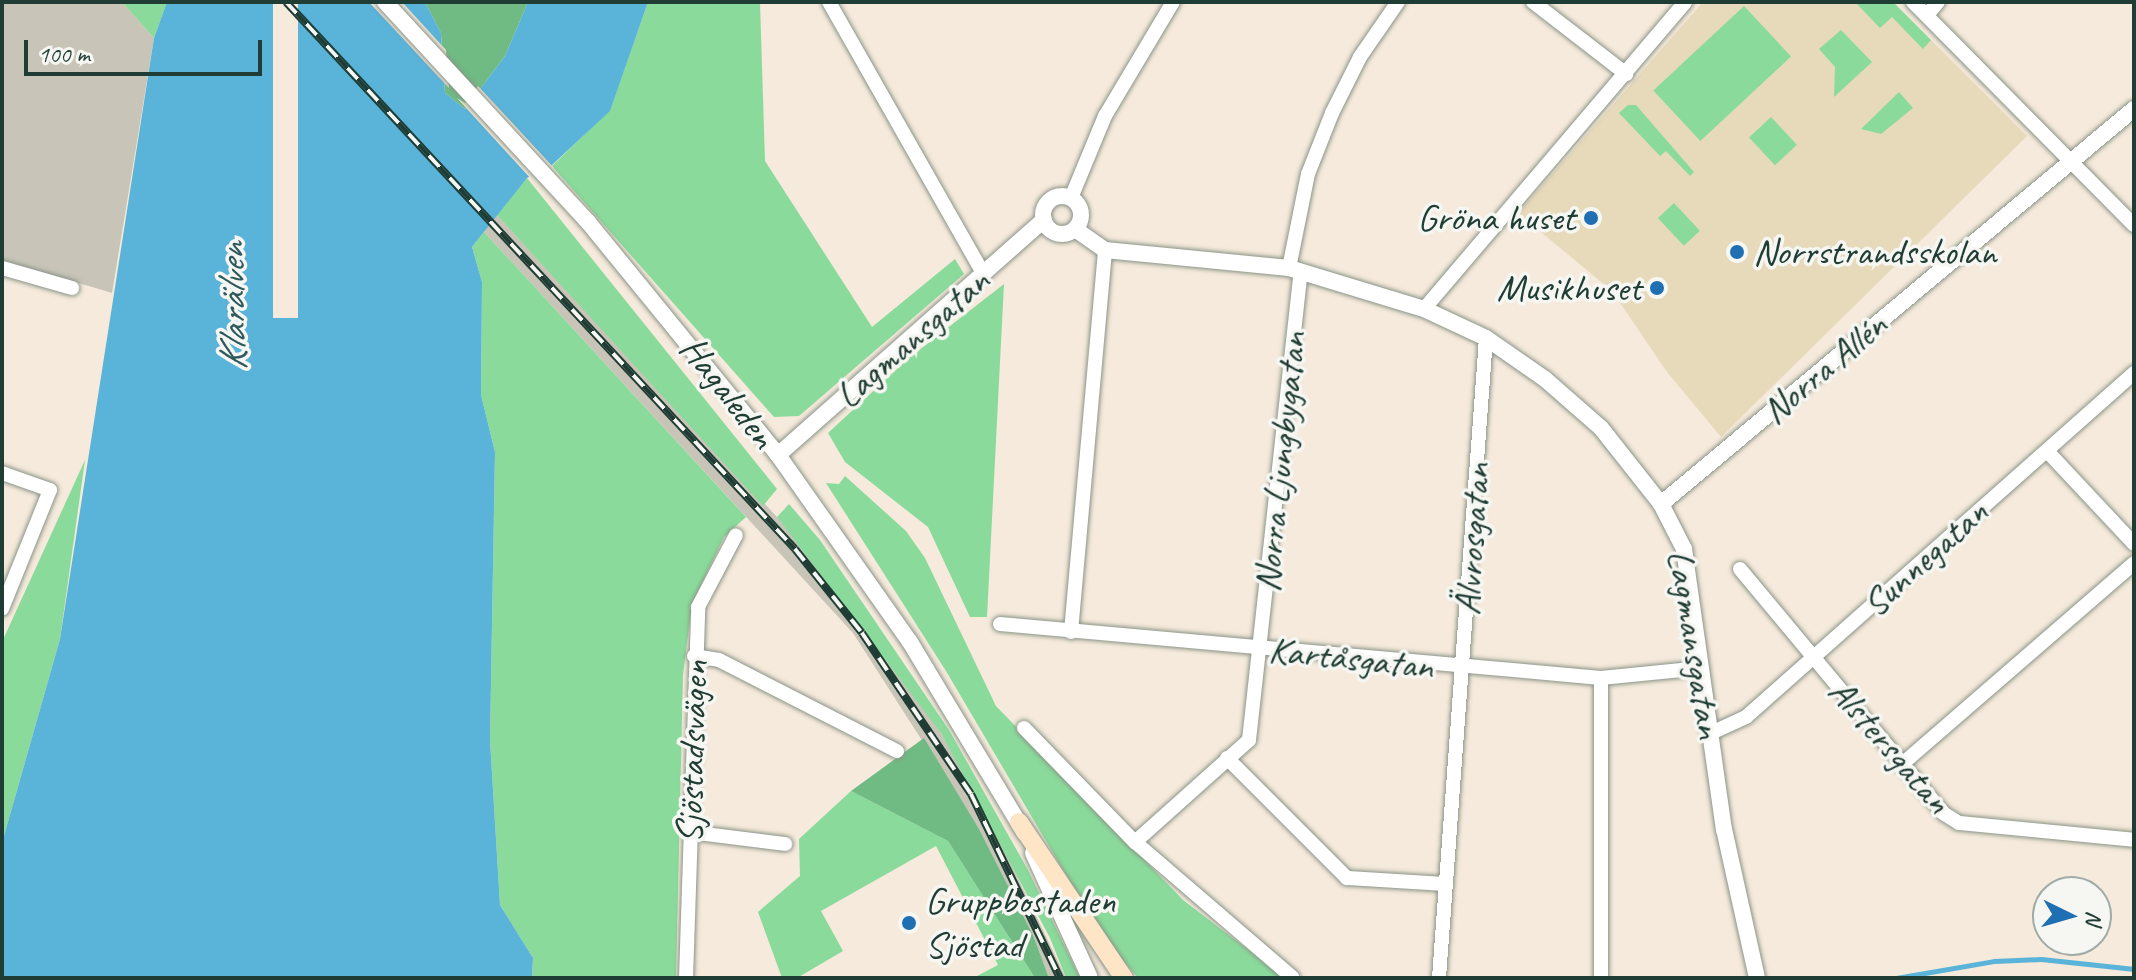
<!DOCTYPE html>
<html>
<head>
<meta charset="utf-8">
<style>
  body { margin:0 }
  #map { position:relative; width:2136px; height:980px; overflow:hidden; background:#f5eadb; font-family:Caveat,sans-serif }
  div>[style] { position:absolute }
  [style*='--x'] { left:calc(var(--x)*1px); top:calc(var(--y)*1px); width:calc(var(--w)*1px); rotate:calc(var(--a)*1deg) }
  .built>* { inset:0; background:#e6daba }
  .industrial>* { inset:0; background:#c8c4b8 }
  .green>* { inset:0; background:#8adb9b; transform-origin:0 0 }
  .forest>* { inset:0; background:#6fbb83 }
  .water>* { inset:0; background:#5ab3d8 }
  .pier>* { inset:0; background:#f5eadb; transform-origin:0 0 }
  .stream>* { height:5px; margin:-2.5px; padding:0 2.5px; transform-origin:2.5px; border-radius:2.5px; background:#5ab3d8 }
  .roads { filter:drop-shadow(0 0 2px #8a9488) drop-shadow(0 0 2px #8a9488) }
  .minor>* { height:14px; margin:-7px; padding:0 7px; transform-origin:7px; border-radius:7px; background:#fff }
  .tertiary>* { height:16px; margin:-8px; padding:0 8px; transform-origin:8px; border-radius:8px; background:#fff }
  .tertiary>.ring { margin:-8px; padding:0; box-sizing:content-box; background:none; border:16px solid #fff; border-radius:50% }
  .secondary>* { height:18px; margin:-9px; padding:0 9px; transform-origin:9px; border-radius:9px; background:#fee5c5 }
  .rail>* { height:8px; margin-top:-4px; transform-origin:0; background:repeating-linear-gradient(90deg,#f6f6f2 0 15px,#1f3d34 0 30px); box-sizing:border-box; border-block:2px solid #1f3d34 }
  .dots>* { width:22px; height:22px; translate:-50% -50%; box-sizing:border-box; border:4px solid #f6f6f2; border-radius:50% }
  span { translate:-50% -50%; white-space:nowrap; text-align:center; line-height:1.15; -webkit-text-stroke:7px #f6f6f2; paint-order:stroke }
  .poi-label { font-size:38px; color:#1f3d34 }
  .right { translate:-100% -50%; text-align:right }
  .left { translate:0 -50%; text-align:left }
  .street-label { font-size:38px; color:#1f3d34 }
  .water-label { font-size:40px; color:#2e5a5d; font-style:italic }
  .frame { position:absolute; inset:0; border:4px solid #1f3d34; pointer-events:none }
  .north { position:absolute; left:2032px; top:876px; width:80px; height:80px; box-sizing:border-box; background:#f6f6f2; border:2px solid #a0aca6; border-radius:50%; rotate:95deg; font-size:22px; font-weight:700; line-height:32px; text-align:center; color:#1f3d34 }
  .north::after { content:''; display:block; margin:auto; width:28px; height:36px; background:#1f6fb2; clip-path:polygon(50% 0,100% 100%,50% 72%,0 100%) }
  .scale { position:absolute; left:24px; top:40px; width:238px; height:36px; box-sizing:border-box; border:4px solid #1f3d34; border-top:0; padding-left:10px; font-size:24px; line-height:28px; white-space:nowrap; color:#1f3d34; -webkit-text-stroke:6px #f6f6f2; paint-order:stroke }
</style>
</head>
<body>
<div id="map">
  <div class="built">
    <i style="clip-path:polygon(1703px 2px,1893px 2px,2027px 136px,1721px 437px,1667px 372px,1612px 291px,1518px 213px)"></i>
  </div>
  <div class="industrial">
    <i style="clip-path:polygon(2px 2px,122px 2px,154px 38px,112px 293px,2px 260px)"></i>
    <i style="clip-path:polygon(496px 214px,777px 517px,870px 633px,941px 733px,987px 814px,1066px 978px,1049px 978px,1033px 935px,979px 829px,853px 633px,484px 232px)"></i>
  </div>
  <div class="green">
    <i style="clip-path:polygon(122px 2px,167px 2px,154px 38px)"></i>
    <i style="clip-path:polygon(648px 2px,760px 2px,765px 161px,872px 327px,955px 259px,964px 274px,799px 416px,774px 417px,552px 166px,610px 110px)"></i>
    <i style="clip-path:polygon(1855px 2px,1893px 2px,1931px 40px,1923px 49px,1892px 17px,1880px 28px)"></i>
    <i style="left:1744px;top:6px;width:69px;height:124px;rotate:47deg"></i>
    <i style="clip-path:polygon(1841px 30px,1872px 62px,1834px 97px,1835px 67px,1819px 49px)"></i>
    <i style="clip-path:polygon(1899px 92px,1913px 108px,1881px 134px,1861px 129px)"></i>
    <i style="clip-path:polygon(1628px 105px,1636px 105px,1694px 172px,1690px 176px,1666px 151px,1660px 156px,1619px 113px)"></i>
    <i style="left:1771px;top:117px;width:38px;height:30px;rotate:47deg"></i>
    <i style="clip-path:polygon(527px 178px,777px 489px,763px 506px,496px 214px)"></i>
    <i style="left:1674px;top:203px;width:38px;height:22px;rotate:47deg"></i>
    <i style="clip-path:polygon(484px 232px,746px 517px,724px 537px,692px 604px,683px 675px,676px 978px,532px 978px,533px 958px,500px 905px,490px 740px,495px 452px,481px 395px,482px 282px,472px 247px)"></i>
    <i style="clip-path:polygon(1004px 284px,987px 617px,970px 617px,928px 527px,845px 462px,828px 433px,909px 358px)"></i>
    <i style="clip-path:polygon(85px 460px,60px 639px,2px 843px,2px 642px)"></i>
    <i style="clip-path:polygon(845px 476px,906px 531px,925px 558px,996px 706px,1183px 900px,1285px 978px,1138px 978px,1102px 936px,946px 671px,826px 483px,839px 484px)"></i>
    <i style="clip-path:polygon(789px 504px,820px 540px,949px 730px,1028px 870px,1080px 978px,1066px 978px,1050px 938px,941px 733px,777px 517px)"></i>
    <i style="clip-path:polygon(851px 791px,948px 841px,1035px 978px,973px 978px,998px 965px,936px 846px,821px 911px,843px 951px,797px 978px,782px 978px,758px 912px,800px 876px,799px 839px)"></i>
  </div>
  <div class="forest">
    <i style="clip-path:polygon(425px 2px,528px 2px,505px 56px,465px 109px,445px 93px,441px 33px)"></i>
    <i style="clip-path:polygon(924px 738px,979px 829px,1033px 935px,1049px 978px,1035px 978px,948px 841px,851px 791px)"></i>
  </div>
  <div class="water">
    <i style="clip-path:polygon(167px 2px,425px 2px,441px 33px,445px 93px,465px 109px,505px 56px,528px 2px,648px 2px,610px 111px,552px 165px,527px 178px,472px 247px,482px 282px,481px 395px,495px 452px,490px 740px,500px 905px,533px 958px,532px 978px,2px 978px,2px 843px,60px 639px,154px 38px)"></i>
  </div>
  <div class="pier">
    <i style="left:273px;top:2px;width:25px;height:316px"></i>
    <i style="clip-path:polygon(369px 2px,402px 2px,446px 50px,449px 88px)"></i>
    <i style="clip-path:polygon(478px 86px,554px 168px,532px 180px,457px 98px,465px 103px)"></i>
  </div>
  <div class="stream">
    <i style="--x:1896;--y:978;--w:99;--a:-9.8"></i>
    <i style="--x:1994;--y:961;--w:47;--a:-2.4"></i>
    <i style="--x:2041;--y:959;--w:94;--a:6.1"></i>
  </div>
  <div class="roads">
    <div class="minor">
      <i style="--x:829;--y:2;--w:314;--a:60.4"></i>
      <i style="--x:1533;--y:2;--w:118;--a:37.7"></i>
      <i style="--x:1913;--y:2;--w:314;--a:45.3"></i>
      <i style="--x:1927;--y:15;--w:17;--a:-50"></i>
      <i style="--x:1071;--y:198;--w:89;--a:-67.5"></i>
      <i style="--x:1105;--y:116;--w:133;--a:-59.2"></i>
      <i style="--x:2;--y:268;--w:73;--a:15.9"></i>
      <i style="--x:1289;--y:268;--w:96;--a:-78.6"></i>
      <i style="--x:1308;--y:174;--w:66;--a:-68.5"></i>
      <i style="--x:1332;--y:113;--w:63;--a:-63.4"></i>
      <i style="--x:1360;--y:57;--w:67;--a:-55.4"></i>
      <i style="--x:1424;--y:309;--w:403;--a:-49.6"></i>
      <i style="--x:2047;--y:451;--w:127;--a:46.9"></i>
      <i style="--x:2;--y:473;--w:51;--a:19.5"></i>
      <i style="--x:50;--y:490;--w:128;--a:112"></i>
      <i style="--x:1740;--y:569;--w:317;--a:50.2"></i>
      <i style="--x:1943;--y:813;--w:19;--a:32"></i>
      <i style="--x:1959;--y:823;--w:176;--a:5.5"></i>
      <i style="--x:1000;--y:624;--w:603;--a:5.13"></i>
      <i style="--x:1601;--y:678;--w:101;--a:-5.7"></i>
      <i style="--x:1071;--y:632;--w:384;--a:-84.9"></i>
      <i style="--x:694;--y:656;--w:25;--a:9"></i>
      <i style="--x:719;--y:660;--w:200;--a:27.1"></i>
      <i style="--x:1601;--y:678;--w:300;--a:90"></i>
      <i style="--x:1024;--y:728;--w:159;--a:45.8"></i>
      <i style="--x:1135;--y:842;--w:208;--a:40.7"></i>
      <i style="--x:1709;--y:734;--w:41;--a:-24.7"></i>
      <i style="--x:1746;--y:717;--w:519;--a:-41.56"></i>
      <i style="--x:1227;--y:758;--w:170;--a:45"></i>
      <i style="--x:1347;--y:878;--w:99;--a:3.5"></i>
      <i style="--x:1901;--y:765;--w:308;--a:-40.9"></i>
      <i style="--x:689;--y:832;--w:97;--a:7.1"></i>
      <i style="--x:1135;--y:842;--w:153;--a:-41.8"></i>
      <i style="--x:1249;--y:740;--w:472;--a:-83.7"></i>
      <i style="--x:686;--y:978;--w:371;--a:-88.1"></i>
      <i style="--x:698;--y:607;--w:81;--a:-62.2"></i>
      <i style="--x:1439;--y:978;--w:642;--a:-85.8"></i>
    </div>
    <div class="tertiary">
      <i style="--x:385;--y:2;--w:299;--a:47.3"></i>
      <i style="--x:588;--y:222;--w:301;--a:50.8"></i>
      <i style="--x:778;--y:455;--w:229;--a:54.8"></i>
      <i style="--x:910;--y:642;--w:222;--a:59"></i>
      <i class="ring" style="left:1043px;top:196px;width:22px;height:22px"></i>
      <i style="--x:1075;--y:229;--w:37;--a:35"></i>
      <i style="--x:1105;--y:250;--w:185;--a:5.6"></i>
      <i style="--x:1289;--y:268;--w:141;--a:16.9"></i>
      <i style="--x:1424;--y:309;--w:68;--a:25.1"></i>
      <i style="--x:1486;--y:338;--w:72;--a:34.8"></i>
      <i style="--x:1545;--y:379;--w:74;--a:41.2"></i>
      <i style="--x:1601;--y:428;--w:97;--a:51.7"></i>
      <i style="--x:1661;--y:504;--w:51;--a:62.9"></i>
      <i style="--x:1684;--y:549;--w:283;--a:81.9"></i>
      <i style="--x:1724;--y:829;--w:153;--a:77.5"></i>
      <i style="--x:778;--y:455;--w:355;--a:-41.5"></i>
      <i style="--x:1661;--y:504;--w:616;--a:-39.87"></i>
      <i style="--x:1033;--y:853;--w:137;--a:65.5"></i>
    </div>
    <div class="secondary">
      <i style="--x:1019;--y:822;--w:188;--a:56.1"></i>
    </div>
  </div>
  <div class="rail">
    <i style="--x:286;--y:2;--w:747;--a:47.06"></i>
    <i style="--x:795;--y:549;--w:107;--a:51.4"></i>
    <i style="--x:862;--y:633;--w:194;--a:55.9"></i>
    <i style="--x:971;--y:794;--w:204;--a:64.2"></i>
  </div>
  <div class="dots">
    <i style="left:1591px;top:218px;background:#1f6fb2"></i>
    <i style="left:1737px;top:252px;background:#1f6fb2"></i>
    <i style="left:1657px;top:288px;background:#1f6fb2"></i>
    <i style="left:909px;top:923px;background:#1f6fb2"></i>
  </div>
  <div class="poi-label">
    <span class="right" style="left:1575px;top:218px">Gröna huset</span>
    <span class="left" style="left:1753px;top:252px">Norrstrandsskolan</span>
    <span class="right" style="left:1641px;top:288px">Musikhuset</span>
    <span class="left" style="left:925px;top:923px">Gruppbostaden<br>Sjöstad</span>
  </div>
  <div class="street-label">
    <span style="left:912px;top:338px;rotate:-41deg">Lagmansgatan</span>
    <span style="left:1824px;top:368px;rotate:-40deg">Norra Allén</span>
    <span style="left:728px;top:392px;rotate:52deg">Hagaleden</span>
    <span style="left:1280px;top:462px;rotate:-84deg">Norra Ljungbygatan</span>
    <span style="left:1472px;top:539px;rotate:-86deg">Älvrosgatan</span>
    <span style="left:1925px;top:558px;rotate:-42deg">Sunnegatan</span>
    <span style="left:1695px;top:644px;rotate:81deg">Lagmansgatan</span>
    <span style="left:1351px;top:658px;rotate:6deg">Kartåsgatan</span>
    <span style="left:1890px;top:746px;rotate:49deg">Alstersgatan</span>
    <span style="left:692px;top:752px;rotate:-88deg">Sjöstadsvägen</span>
  </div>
  <div class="water-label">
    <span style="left:232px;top:307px;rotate:-91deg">Klarälven</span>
  </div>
  <div class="frame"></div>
  <div class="north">N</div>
  <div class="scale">100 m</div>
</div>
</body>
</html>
